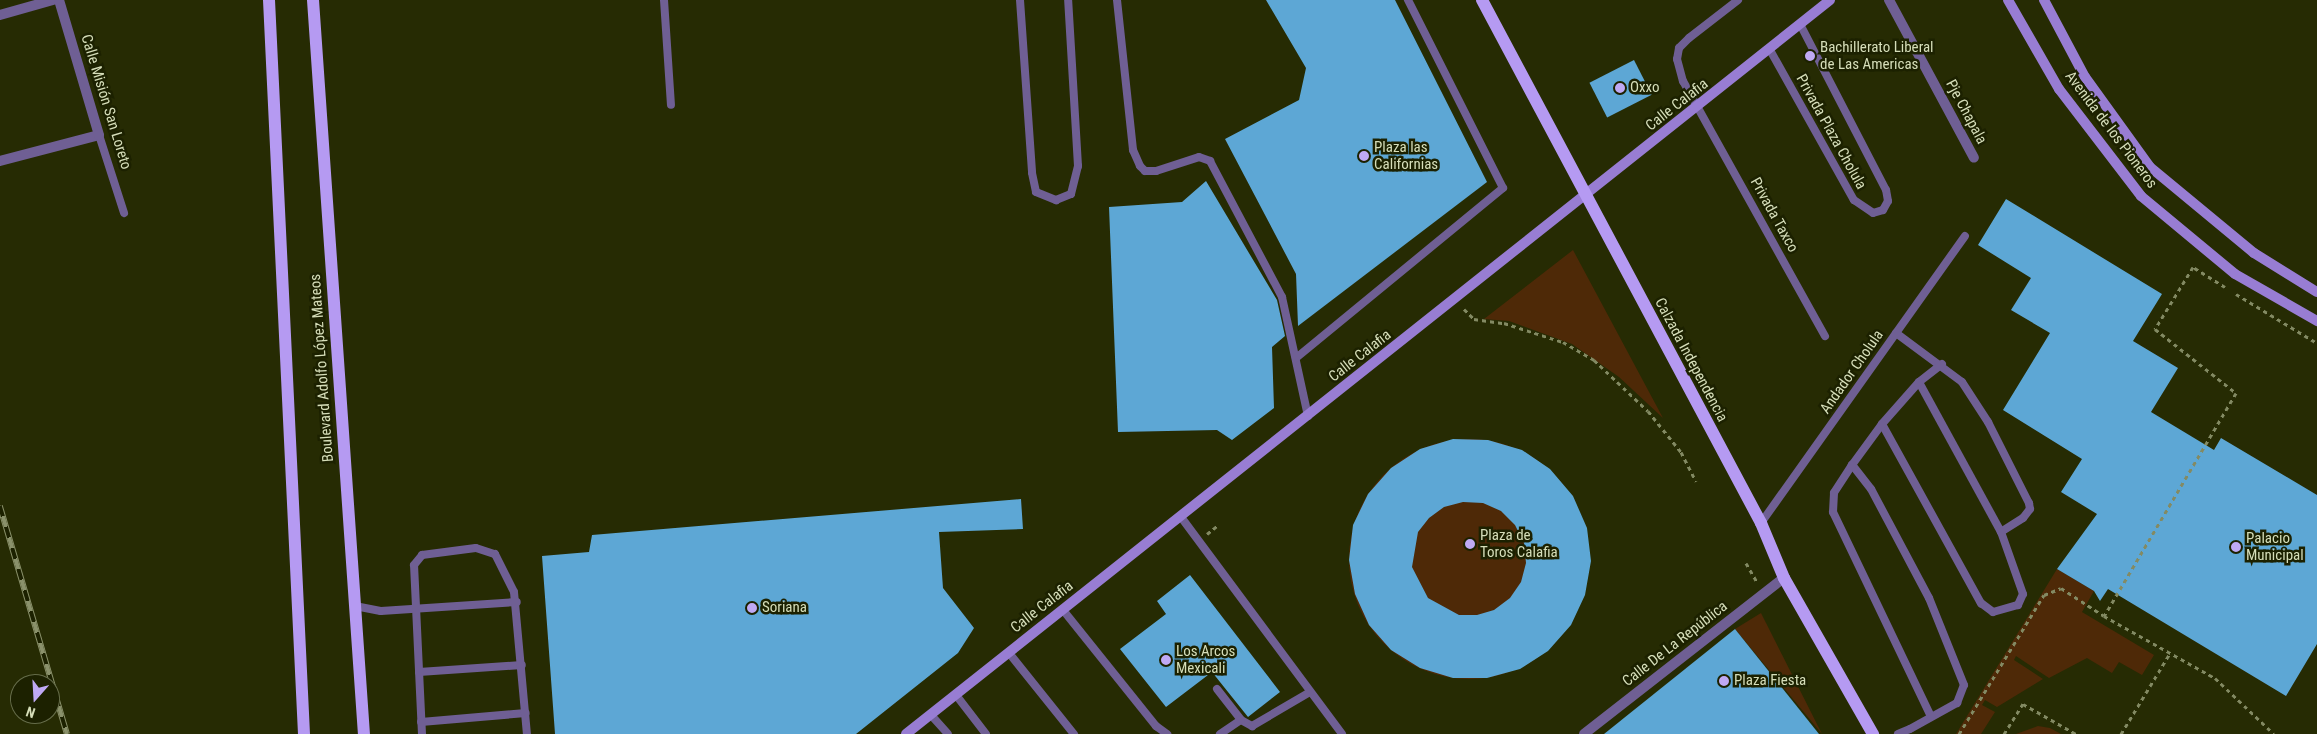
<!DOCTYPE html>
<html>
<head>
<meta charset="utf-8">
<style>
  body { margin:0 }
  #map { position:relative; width:2317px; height:734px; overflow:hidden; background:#262b03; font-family:"Roboto Condensed",sans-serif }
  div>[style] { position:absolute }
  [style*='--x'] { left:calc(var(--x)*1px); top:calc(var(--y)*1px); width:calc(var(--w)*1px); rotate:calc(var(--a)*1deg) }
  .green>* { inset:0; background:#4e2907 }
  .round { border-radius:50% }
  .building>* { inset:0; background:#5da7d5; transform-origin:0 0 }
  .path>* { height:3px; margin-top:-1.5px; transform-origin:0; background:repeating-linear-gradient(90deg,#838a63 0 4px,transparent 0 8px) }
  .lane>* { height:8px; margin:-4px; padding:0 4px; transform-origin:4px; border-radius:4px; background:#6f5f94 }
  .street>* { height:10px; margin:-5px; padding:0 5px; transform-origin:5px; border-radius:5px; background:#6f5f94 }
  .secondary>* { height:10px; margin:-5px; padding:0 5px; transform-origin:5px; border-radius:5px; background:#987dd3 }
  .primary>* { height:12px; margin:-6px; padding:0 6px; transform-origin:6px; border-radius:6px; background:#b59af2 }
  .rail>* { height:5.5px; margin-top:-2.75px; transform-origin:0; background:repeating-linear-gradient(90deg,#1c2100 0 11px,#8a916b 0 22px); box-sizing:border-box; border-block:1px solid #8a916b }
  .dots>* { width:14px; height:14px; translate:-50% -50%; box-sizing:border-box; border:2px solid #1c2100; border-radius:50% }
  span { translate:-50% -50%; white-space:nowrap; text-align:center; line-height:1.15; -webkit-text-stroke:5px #1c2100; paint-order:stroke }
  .poi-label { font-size:15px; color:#d6deb9 }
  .left { translate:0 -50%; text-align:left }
  .street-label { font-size:15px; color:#d6deb9 }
  .north { position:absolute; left:10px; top:674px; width:50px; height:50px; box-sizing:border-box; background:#1c2100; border:1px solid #666d4a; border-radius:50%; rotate:199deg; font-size:14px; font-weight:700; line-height:20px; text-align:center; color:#d6deb9 }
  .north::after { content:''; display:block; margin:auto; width:18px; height:22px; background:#bfa9f4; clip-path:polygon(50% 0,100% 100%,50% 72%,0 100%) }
</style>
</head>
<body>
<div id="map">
  <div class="green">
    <i style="clip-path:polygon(1573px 250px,1663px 418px,1619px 377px,1572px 344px,1509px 321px,1484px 319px)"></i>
    <i class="round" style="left:1349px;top:439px;width:240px;height:240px"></i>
    <i style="clip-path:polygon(2057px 569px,2094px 591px,2082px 612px,2154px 655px,2142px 675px,2119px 662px,2112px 673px,2087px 658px,2049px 678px,2016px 656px,2014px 660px,2043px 679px,1997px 707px,1985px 700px,1982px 705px,1995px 712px,1981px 734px,1956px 734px)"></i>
    <i style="clip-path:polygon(1761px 613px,1822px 734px,1735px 629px)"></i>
    <i style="clip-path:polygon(2038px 726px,2050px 728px,2061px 734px,2016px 734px)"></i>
  </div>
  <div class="building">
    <i style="clip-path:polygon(1266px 0,1395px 0,1487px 182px,1298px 326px,1296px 274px,1225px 139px,1299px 100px,1306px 68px)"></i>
    <i style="left:1634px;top:60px;width:39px;height:50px;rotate:63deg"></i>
    <i style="clip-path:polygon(1206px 181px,1277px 300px,1285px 336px,1272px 347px,1274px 408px,1232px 440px,1217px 430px,1118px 432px,1109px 207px,1182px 202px)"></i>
    <i style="clip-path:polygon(2006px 199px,2162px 294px,2133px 341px,2178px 368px,2151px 412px,2214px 450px,2221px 438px,2317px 495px,2317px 644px,2286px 696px,2108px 589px,2100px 601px,2094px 591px,2057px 569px,2097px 514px,2061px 492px,2082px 459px,2003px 410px,2050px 333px,2011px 310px,2031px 278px,1978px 245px)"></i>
    <i style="clip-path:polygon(evenodd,1453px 439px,1488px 440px,1522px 450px,1550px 469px,1573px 496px,1587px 528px,1591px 561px,1585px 595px,1571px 625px,1548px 651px,1520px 669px,1487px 678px,1453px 678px,1420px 668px,1391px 650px,1369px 625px,1355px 594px,1349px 560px,1353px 525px,1368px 494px,1391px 468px,1420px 449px,1453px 439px,1463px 502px,1483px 503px,1501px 511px,1515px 525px,1524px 543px,1526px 563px,1521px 582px,1510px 598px,1494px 610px,1477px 615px,1459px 615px,1428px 598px,1412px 567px,1418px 532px,1429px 518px,1444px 507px,1463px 502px)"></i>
    <i style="clip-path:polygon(1021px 499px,1023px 529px,939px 532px,943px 588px,974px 628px,958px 653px,856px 734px,555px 734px,542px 556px,589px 552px,592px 535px)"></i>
    <i style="clip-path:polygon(1190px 575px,1280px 692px,1248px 717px,1212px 672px,1166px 707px,1120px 649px,1166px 614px,1157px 601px)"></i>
    <i style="clip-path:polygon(1735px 629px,1819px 734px,1604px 734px)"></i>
  </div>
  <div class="path">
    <i style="--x:2225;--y:287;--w:38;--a:-148"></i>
    <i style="--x:2193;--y:267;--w:73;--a:121.5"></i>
    <i style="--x:2155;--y:329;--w:103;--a:38.3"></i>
    <i style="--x:2236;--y:393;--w:259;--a:120.6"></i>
    <i style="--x:2104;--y:616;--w:127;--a:29.2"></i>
    <i style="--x:2215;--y:678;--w:81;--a:43.5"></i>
    <i style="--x:2236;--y:294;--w:95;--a:31.2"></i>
    <i style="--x:1464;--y:309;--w:14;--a:45"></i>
    <i style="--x:1474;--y:319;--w:30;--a:8"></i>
    <i style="--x:1504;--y:323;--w:62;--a:17.9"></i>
    <i style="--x:1563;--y:342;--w:36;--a:30"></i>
    <i style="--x:1594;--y:360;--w:74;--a:43.4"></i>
    <i style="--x:1648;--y:411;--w:53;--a:51.2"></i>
    <i style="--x:1681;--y:452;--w:33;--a:63"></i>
    <i style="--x:1207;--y:534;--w:13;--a:-39"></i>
    <i style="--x:1746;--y:563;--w:22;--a:60"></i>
    <i style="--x:1959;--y:734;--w:163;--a:-58.6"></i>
    <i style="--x:2044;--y:595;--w:18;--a:-22"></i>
    <i style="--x:2061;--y:588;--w:51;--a:33.1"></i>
    <i style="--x:2004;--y:734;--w:36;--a:-58"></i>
    <i style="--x:2023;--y:704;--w:61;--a:29.5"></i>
    <i style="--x:2121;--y:734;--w:95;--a:-58.8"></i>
  </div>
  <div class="lane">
    <i style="--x:664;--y:0;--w:105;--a:86.2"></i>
    <i style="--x:1020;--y:0;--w:173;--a:86"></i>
    <i style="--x:1032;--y:173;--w:19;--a:78"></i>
    <i style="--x:1036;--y:192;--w:22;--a:22"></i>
    <i style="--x:1056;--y:200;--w:16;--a:-22"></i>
    <i style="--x:1071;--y:194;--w:29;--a:-76"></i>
    <i style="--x:1078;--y:166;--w:166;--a:-93.4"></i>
    <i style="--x:1117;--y:0;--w:151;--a:83.9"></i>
    <i style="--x:1133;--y:150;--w:17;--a:66"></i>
    <i style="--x:1140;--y:166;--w:7;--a:45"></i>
    <i style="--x:1145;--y:171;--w:11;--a:0"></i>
    <i style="--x:1156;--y:171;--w:45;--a:-18"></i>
    <i style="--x:1199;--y:157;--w:12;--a:20"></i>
    <i style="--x:1210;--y:161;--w:154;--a:62.1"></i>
    <i style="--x:1282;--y:297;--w:122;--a:77.7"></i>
    <i style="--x:1738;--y:0;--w:62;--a:142.2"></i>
    <i style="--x:1689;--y:38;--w:14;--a:135"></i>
    <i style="--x:1679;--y:48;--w:11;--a:100"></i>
    <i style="--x:1677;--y:59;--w:23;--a:75"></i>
    <i style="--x:1683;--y:81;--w:292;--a:60.9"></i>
    <i style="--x:1770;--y:50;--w:172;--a:60.8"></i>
    <i style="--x:1854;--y:200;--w:23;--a:34"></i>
    <i style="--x:1873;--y:213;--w:10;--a:-17"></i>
    <i style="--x:1883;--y:210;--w:10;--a:-61"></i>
    <i style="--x:1888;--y:201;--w:11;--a:-100"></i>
    <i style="--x:1886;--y:190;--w:185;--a:-117.4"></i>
    <i style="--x:99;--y:135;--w:82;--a:72.2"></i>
    <i style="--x:1896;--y:333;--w:82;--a:36.6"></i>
    <i style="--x:1962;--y:382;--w:48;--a:57"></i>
    <i style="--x:1988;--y:422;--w:91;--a:63.2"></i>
    <i style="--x:2029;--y:503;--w:6;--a:81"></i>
    <i style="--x:2030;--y:509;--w:11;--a:128"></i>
    <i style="--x:2023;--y:518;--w:26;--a:148"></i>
    <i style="--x:2001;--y:532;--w:171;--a:-118.7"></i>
    <i style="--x:1296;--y:358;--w:268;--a:-39.4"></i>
    <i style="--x:1503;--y:188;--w:211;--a:-116.8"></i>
    <i style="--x:1942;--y:364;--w:29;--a:142"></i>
    <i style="--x:1919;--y:382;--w:56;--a:131.4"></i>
    <i style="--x:1882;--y:424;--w:205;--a:61.1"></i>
    <i style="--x:1981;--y:603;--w:15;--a:37"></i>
    <i style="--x:1993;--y:612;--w:26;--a:-16"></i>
    <i style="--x:2018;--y:605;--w:12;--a:-66"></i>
    <i style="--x:2023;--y:594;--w:66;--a:-109.5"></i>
    <i style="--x:1852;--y:465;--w:51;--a:-53.8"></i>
    <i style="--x:1181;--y:517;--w:270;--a:53.4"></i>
    <i style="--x:1761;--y:523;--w:352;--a:-54.6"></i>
    <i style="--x:355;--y:606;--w:26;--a:11"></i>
    <i style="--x:381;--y:611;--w:136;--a:-3.8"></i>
    <i style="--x:1063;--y:610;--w:149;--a:51.3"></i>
    <i style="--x:1156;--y:726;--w:14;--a:36"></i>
    <i style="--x:1009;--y:653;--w:104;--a:51.3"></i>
    <i style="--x:419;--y:672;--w:103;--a:-3.9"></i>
    <i style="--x:1217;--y:689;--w:39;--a:52"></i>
    <i style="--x:1241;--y:720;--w:13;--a:29"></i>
    <i style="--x:1252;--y:726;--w:67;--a:-30.4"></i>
    <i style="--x:956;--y:695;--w:49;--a:52.4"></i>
    <i style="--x:931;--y:715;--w:25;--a:48"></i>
    <i style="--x:421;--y:722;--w:105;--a:-4.9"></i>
    <i style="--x:422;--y:734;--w:169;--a:-92.7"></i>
    <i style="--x:414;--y:565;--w:13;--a:-51"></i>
    <i style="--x:422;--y:555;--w:54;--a:-7.4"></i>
    <i style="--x:476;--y:548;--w:20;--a:18"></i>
    <i style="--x:495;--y:554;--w:42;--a:63.4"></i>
    <i style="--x:514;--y:592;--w:143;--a:84.8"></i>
    <i style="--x:1220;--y:734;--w:25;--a:-34"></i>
    <i style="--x:1898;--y:734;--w:13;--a:-23"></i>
    <i style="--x:1910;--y:729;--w:54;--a:-29"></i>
    <i style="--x:1957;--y:703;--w:19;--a:-69"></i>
    <i style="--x:1964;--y:685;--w:94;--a:-111.9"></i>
    <i style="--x:1929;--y:598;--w:123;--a:-118"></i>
    <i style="--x:1871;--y:489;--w:31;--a:-128"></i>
    <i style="--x:1852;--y:465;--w:33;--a:123"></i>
    <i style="--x:1834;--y:493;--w:19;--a:93"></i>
    <i style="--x:1833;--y:512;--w:227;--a:64.4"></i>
  </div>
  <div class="street">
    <i style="--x:1889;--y:0;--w:179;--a:61.7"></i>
    <i style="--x:0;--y:15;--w:55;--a:-15.8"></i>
    <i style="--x:0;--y:161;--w:102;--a:-14.7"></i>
    <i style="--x:99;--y:135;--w:141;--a:-106.5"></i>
    <i style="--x:1584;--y:734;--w:254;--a:-38"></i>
  </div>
  <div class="secondary">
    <i style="--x:2008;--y:0;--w:103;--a:60.2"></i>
    <i style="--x:2059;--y:89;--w:135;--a:52.5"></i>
    <i style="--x:2141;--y:196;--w:122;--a:39.7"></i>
    <i style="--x:2235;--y:274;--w:95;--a:29.8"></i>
    <i style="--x:2044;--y:0;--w:87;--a:62"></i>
    <i style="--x:2085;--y:77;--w:111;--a:54.2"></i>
    <i style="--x:2150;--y:167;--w:135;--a:39.6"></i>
    <i style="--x:2254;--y:253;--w:74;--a:31.8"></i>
    <i style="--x:906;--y:734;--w:1180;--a:-38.46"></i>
  </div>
  <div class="primary">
    <i style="--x:269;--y:0;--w:735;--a:87.27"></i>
    <i style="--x:313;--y:0;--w:736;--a:86.03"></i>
    <i style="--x:1482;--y:0;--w:593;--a:61.92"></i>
    <i style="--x:1761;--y:523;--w:60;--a:67.3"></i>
    <i style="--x:1784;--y:578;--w:180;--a:60.3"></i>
  </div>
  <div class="rail">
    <i style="--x:0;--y:506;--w:238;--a:73.6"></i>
  </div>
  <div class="dots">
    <i style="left:1810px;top:56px;background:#bfa9f4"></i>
    <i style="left:1620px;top:88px;background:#bfa9f4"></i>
    <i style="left:1364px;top:156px;background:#bfa9f4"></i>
    <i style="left:1470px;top:544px;background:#bfa9f4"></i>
    <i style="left:2236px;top:547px;background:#bfa9f4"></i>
    <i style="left:752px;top:608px;background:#bfa9f4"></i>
    <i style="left:1166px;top:660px;background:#bfa9f4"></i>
    <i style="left:1724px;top:681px;background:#bfa9f4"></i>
  </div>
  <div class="poi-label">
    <span class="left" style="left:1820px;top:56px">Bachillerato Liberal<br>de Las Americas</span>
    <span class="left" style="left:1630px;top:88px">Oxxo</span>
    <span class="left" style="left:1374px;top:156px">Plaza las<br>Californias</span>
    <span class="left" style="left:1480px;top:544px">Plaza de<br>Toros Calafia</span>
    <span class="left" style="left:2246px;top:547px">Palacio<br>Municipal</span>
    <span class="left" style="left:762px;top:608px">Soriana</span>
    <span class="left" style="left:1176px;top:660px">Los Arcos<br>Mexicali</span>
    <span class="left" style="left:1734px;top:681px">Plaza Fiesta</span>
  </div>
  <div class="street-label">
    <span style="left:106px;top:102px;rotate:73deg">Calle Misión San Loreto</span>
    <span style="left:1677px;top:105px;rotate:-38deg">Calle Calafia</span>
    <span style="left:1966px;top:112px;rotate:62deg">Pje Chapala</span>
    <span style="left:2111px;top:130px;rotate:53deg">Avenida de los Pioneros</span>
    <span style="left:1831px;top:132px;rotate:61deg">Privada Plaza Cholula</span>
    <span style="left:1774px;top:215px;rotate:61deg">Privada Taxco</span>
    <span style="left:1360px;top:356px;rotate:-38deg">Calle Calafia</span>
    <span style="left:1691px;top:360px;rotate:62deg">Calzada Independencia</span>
    <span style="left:322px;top:368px;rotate:-94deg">Boulevard Adolfo López Mateos</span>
    <span style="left:1852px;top:372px;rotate:-55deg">Andador Cholula</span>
    <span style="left:1042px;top:607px;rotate:-38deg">Calle Calafia</span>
    <span style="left:1675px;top:644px;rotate:-38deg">Calle De La República</span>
  </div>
  <div class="north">N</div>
</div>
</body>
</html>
